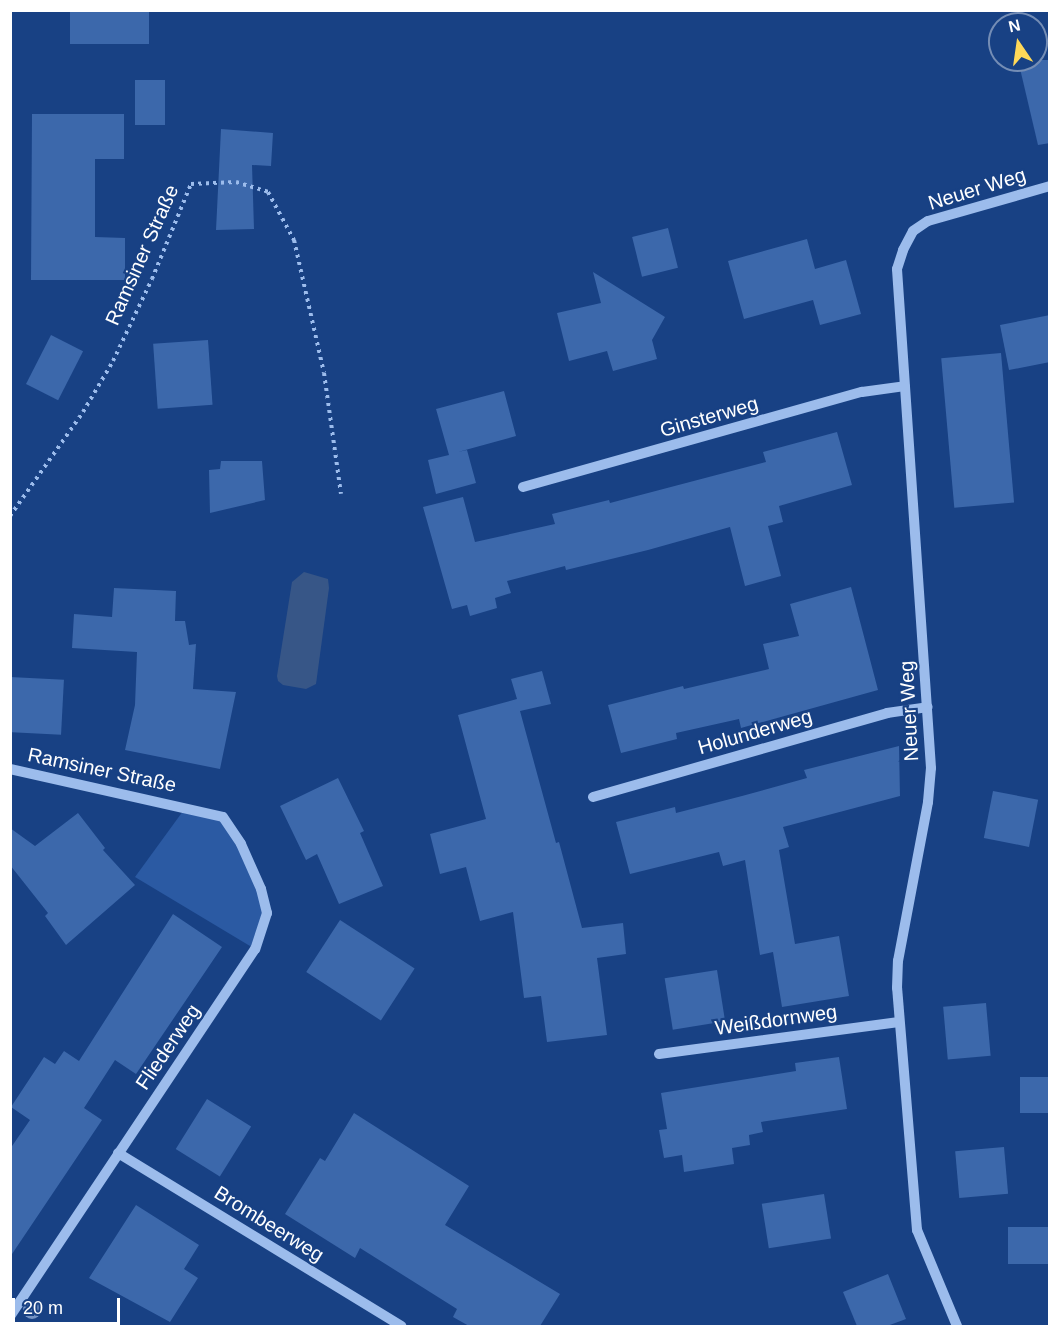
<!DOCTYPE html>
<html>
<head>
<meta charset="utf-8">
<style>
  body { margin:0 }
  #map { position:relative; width:1060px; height:1337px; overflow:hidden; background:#184184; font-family:Helvetica,sans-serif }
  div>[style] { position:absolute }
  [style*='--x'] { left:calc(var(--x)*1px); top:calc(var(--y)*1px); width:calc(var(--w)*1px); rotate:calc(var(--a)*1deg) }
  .green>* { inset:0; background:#2b5aa3 }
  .water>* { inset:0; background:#375687 }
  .building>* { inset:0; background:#3c68ab; transform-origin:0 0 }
  .path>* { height:4px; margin-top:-2px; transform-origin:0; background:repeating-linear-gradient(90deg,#9cbcec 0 3px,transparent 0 7.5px) }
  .minor>* { height:10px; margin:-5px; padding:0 5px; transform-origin:5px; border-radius:5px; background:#9cbcec }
  .trees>* { width:18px; height:18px; margin:-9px; border-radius:50%; background:#7694c4 }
  span { translate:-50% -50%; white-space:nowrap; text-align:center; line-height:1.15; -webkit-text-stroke:4.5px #184184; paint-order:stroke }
  .street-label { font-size:20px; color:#fff }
  .frame { position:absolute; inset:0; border:12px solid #fff; pointer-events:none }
  .north { position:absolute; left:988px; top:12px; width:60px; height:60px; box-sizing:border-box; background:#184184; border:2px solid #748db5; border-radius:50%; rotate:347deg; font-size:16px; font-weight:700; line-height:24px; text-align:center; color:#fff }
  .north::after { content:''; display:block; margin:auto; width:21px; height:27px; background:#ffd858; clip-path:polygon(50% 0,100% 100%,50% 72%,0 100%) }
  .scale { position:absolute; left:12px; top:1298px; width:108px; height:27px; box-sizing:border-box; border:3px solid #fff; border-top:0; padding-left:8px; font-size:18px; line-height:21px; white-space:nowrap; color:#fff; -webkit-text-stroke:4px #184184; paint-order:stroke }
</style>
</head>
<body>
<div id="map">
  <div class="green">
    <i style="clip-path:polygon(186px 807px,223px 817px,241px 844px,267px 913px,255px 949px,135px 877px)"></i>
  </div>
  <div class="water">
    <i style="clip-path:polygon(304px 572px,328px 579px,329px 588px,316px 684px,306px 689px,283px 685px,278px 681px,277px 676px,292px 582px)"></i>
  </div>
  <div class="building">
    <i style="left:70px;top:10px;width:79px;height:34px"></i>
    <i style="clip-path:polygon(1018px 60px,1050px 60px,1050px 143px,1038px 145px)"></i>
    <i style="left:135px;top:80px;width:30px;height:45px"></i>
    <i style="clip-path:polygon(32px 114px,124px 114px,124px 159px,95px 159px,95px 237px,125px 238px,125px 280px,31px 280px)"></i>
    <i style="clip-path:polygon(221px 129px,273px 133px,271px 166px,252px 165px,254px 229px,216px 230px)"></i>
    <i style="left:668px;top:228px;width:41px;height:37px;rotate:76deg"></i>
    <i style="clip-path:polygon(807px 239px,815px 269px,846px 260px,861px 314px,820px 325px,813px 300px,744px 319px,728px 261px)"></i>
    <i style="clip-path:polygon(593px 272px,665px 317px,652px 340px,657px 359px,613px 371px,607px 351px,569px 361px,557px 313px,601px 303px)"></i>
    <i style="clip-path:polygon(1050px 315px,1050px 362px,1009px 370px,1000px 325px)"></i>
    <i style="left:51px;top:335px;width:36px;height:55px;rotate:27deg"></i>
    <i style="left:208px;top:340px;width:65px;height:55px;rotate:86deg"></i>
    <i style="left:1001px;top:353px;width:150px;height:60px;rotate:85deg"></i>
    <i style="clip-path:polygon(504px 391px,516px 436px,458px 452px,467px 450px,476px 483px,436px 494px,428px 460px,449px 455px,436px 409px)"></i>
    <i style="clip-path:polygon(837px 432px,852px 485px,779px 506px,783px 522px,768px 526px,781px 576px,745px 586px,730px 527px,648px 550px,566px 570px,565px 566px,507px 581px,511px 593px,495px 598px,497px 608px,470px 616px,467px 605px,452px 609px,423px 507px,463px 497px,475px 542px,555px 524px,552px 514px,609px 500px,610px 503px,766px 462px,763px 452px)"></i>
    <i style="clip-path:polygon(221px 461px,262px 461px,265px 500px,210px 513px,209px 470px,220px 469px)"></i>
    <i style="clip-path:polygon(851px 587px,878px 690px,741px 728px,739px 719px,676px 733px,677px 739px,621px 753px,608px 705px,683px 686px,684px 689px,769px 669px,763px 644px,799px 636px,790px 604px)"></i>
    <i style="clip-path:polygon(114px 588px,176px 591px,175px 621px,185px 621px,189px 645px,196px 644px,193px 689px,236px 692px,220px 769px,125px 750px,135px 705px,137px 652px,72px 648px,74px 614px,112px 617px)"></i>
    <i style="clip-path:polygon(542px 671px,551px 704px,520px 711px,556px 843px,559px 842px,582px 928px,623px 923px,626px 954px,597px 958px,607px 1035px,547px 1042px,541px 996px,524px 998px,513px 912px,480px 921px,466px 867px,440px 874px,430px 834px,486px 819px,458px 715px,517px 699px,511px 679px)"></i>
    <i style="left:10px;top:677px;width:54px;height:55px;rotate:3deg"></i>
    <i style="clip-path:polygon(899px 746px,900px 796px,783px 827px,789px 847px,779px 850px,795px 944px,839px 936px,849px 996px,782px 1007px,773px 952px,760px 955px,745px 860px,723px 866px,719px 852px,630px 874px,616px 822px,675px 807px,676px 813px,742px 796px,807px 778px,804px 770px)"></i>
    <i style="clip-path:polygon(338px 778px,364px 831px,360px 833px,383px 886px,339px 904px,317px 854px,306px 860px,280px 806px)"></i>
    <i style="left:993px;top:791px;width:46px;height:48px;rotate:11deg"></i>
    <i style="clip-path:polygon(78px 813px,105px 848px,103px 850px,135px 885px,66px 945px,45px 916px,48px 913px,10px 865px,10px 828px,35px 846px)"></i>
    <i style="clip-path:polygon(173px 914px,222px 947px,136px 1074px,115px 1060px,84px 1108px,102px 1120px,10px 1257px,10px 1149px,30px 1120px,11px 1107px,44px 1057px,55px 1064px,64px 1051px,79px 1061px)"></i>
    <i style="left:340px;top:920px;width:89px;height:62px;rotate:33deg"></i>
    <i style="left:717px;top:970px;width:52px;height:53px;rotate:81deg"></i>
    <i style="left:986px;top:1003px;width:53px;height:43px;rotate:85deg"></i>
    <i style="clip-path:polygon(839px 1057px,847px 1109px,761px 1122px,763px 1132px,749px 1135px,750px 1145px,732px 1148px,734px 1164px,684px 1172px,682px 1155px,664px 1158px,659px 1130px,667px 1129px,661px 1093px,796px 1071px,795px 1063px)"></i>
    <i style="left:1050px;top:1077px;width:36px;height:30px;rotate:90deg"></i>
    <i style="left:207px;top:1099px;width:52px;height:59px;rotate:32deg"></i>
    <i style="clip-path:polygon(354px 1113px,469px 1186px,445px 1225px,560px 1294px,540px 1326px,469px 1326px,453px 1317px,457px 1309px,360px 1248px,355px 1258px,285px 1214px,320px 1158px,325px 1161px)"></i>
    <i style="left:1004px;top:1147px;width:47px;height:49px;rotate:85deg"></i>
    <i style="left:824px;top:1194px;width:45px;height:63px;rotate:81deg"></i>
    <i style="clip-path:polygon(136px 1205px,199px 1245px,184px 1269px,198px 1278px,170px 1322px,89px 1278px)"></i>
    <i style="left:1050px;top:1227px;width:37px;height:42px;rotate:90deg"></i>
    <i style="clip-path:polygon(888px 1274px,906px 1319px,887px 1326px,857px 1326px,843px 1292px)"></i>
  </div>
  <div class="path">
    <i style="--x:10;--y:516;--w:127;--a:-54.9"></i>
    <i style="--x:83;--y:412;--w:59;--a:-59.5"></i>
    <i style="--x:113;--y:361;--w:91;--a:-64.6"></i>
    <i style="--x:152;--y:279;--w:103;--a:-67.7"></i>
    <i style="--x:191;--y:184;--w:45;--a:-2.5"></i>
    <i style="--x:236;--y:182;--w:34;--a:17"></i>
    <i style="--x:268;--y:192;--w:55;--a:61.6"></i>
    <i style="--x:294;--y:240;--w:136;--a:77.3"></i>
    <i style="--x:324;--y:373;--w:122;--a:82"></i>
  </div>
  <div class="minor">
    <i style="--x:523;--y:487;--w:352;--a:-15.7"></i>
    <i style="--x:862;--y:392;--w:43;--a:-7.9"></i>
    <i style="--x:10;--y:769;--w:218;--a:12.7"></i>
    <i style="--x:223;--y:817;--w:32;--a:56"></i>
    <i style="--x:241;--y:844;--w:49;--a:66"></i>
    <i style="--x:261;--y:889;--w:25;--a:76"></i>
    <i style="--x:267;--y:913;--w:38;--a:108"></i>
    <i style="--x:255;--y:949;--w:441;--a:123.7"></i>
    <i style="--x:593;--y:797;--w:306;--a:-15.9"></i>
    <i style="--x:887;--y:713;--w:41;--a:-8.3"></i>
    <i style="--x:659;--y:1054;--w:242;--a:-7.6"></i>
    <i style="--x:118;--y:1153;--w:332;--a:31.4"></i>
    <i style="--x:957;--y:1326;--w:104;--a:-112.6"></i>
    <i style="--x:917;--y:1230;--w:243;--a:-94.7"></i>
    <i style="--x:897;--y:988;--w:27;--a:-88"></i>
    <i style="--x:898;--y:961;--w:162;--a:-79.3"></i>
    <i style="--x:928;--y:802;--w:34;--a:-85"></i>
    <i style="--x:931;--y:768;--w:500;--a:-93.9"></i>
    <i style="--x:897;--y:269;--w:20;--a:-72"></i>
    <i style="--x:903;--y:250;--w:21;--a:-62"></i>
    <i style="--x:913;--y:231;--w:18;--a:-34"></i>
    <i style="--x:928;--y:221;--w:127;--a:-16"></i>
  </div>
  <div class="trees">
    <i style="left:32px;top:1310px"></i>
  </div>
  <div class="street-label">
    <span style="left:977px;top:189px;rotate:-17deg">Neuer Weg</span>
    <span style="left:142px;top:255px;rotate:-66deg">Ramsiner Straße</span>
    <span style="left:709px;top:417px;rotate:-16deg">Ginsterweg</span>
    <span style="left:909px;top:711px;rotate:-93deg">Neuer Weg</span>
    <span style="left:755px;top:732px;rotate:-16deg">Holunderweg</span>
    <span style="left:102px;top:770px;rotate:12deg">Ramsiner Straße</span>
    <span style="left:776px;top:1020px;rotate:-8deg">Weißdornweg</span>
    <span style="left:168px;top:1047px;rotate:-56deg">Fliederweg</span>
    <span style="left:269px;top:1224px;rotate:32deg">Brombeerweg</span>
  </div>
  <div class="frame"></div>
  <div class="north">N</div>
  <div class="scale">20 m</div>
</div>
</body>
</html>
